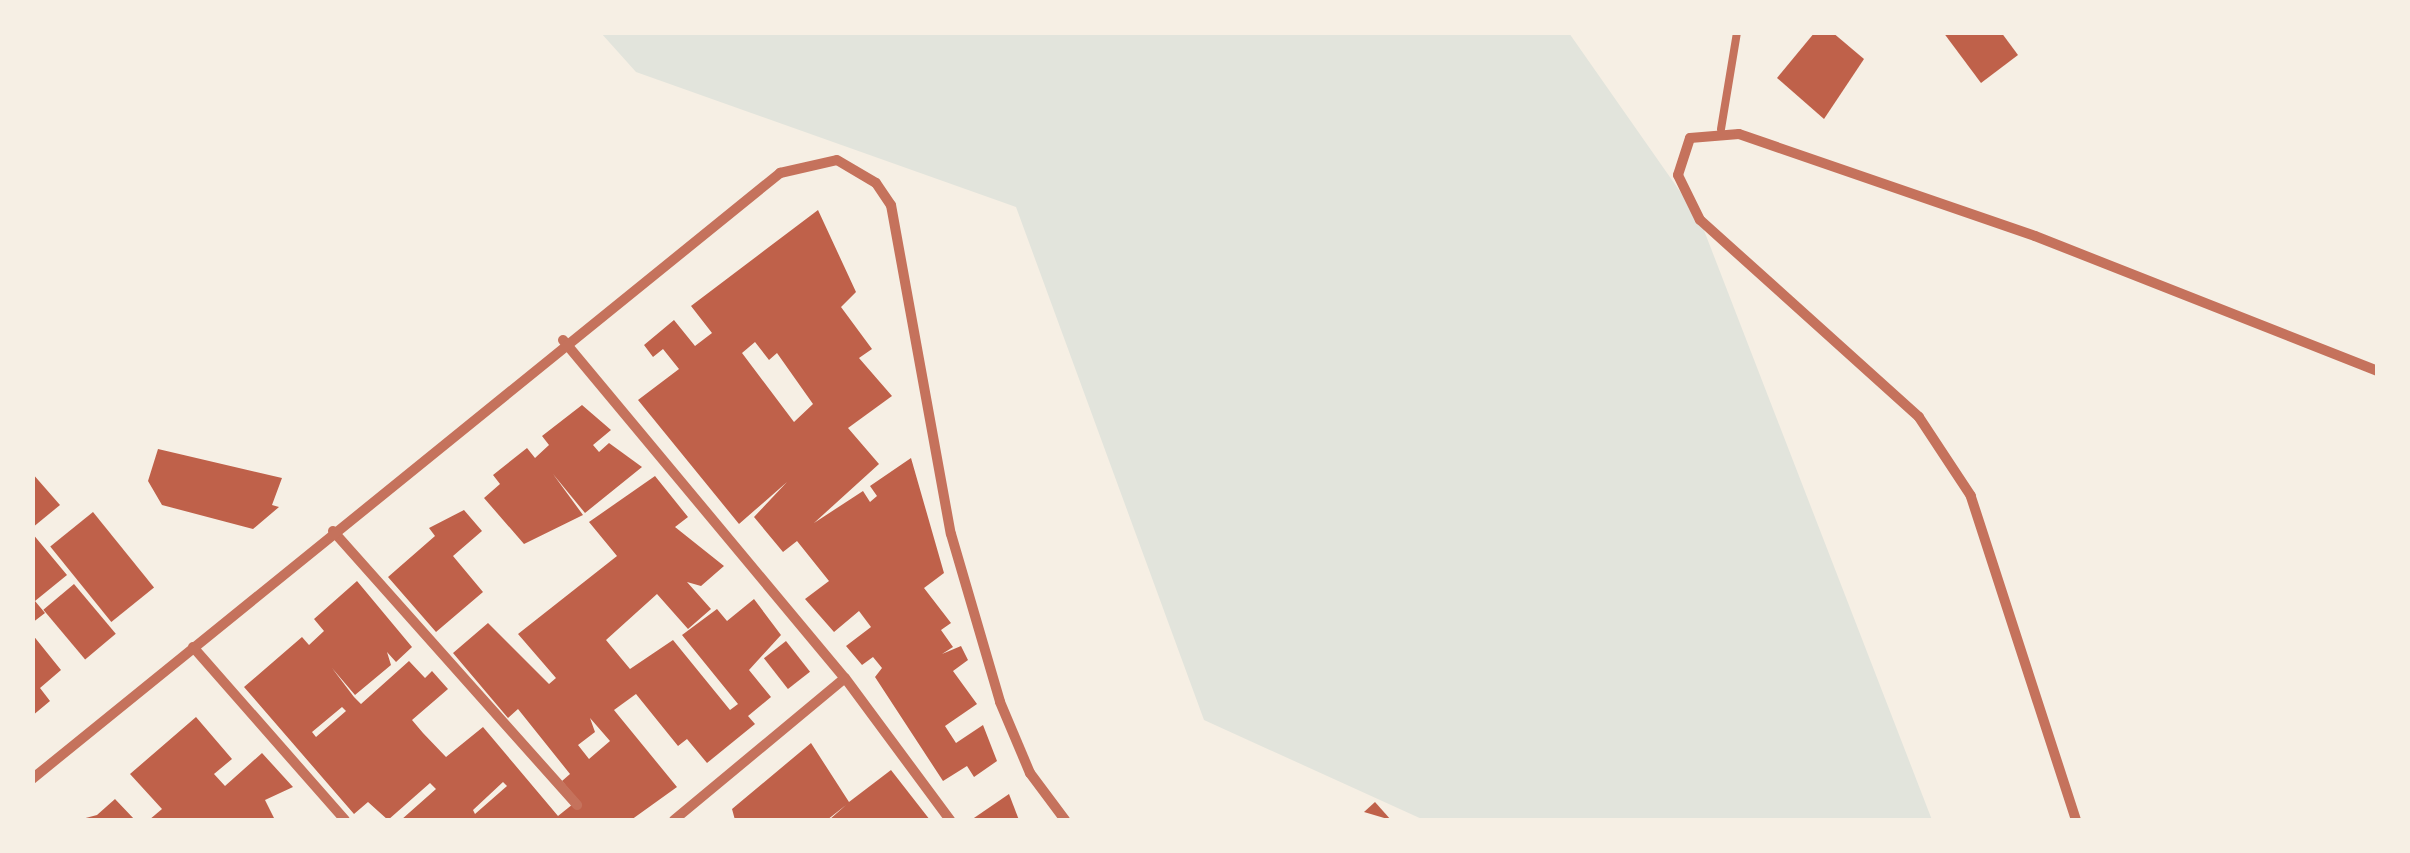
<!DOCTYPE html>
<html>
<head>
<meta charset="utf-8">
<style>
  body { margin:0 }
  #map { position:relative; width:2410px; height:853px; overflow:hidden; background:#f6efe4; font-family:"Varela Round",sans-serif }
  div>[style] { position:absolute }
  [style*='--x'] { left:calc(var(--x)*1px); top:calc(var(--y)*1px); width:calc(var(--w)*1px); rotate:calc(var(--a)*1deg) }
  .green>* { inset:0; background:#e2e4dc }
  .building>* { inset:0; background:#bf614a; transform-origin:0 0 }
  .service>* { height:8px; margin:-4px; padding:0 4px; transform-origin:4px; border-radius:4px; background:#c5725c }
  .minor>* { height:10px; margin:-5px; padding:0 5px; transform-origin:5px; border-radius:5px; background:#c5725c }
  span { translate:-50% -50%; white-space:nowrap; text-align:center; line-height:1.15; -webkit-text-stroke:8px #f6efe4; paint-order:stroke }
  .frame { position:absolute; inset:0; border:35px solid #f6efe4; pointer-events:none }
</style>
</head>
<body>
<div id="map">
  <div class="green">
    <i style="clip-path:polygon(601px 33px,1569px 33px,1700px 220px,1932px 820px,1424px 820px,1204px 720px,1016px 207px,636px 72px)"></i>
  </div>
  <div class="building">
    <i style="clip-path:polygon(1815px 32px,1832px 32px,1864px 59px,1824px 119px,1777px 78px)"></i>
    <i style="clip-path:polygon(1943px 32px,2001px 32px,2018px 55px,1981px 83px)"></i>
    <i style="clip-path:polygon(evenodd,818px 210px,856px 292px,841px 307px,872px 349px,859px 358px,892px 396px,848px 428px,879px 464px,814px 523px,863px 491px,870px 502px,877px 496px,870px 486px,911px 458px,944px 573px,924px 588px,951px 623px,941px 630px,953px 647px,942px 654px,961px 646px,968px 660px,953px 671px,977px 704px,945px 726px,956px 743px,983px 725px,997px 761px,974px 777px,967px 766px,943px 781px,875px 677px,882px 668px,873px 657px,862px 665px,846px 646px,871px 627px,859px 611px,834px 632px,805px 599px,829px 581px,797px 541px,783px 552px,754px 517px,787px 482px,739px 524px,638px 400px,679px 369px,663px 349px,653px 357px,644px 345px,674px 320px,695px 346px,712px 333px,691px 306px,818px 210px,755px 342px,769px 360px,777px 353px,813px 404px,794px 422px,742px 353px,755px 342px)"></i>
    <i style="clip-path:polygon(582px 405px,611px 430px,593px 445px,599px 452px,609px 443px,642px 467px,585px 513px,553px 474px,583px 515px,524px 544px,484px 498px,500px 484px,493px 475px,527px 448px,535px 458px,549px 445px,542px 436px)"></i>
    <i style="clip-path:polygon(158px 449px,282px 478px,272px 505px,279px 507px,253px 529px,162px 505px,148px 481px)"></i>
    <i style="clip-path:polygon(32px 473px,60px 505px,32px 528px)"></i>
    <i style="clip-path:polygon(evenodd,655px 476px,688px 517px,675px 527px,724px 566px,701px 586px,687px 582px,711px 609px,688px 629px,657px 594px,606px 640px,630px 669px,673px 640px,730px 710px,738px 704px,682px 635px,717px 609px,727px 621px,754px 599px,781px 635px,749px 670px,771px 697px,748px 716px,755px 724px,707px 763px,687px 739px,678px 746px,636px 694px,614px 710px,677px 787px,631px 820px,401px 820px,436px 789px,430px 783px,388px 820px,368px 802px,354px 814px,244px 687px,302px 637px,309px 645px,324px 631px,314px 619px,357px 581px,412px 647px,396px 662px,387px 652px,391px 665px,355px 695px,332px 668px,354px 697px,361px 704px,409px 661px,425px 678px,432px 671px,448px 689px,412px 720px,423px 733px,446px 757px,483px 727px,558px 816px,578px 800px,562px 781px,570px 774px,518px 709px,508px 718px,453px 653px,488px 623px,549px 684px,556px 678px,518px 634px,617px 556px,589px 522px,655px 476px,342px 707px,346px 711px,316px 737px,312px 732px,342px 707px,655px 476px,590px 718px,610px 741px,589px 759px,578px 745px,595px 732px,590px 718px,655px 476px,503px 782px,507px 786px,475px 814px,473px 810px,503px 782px)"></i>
    <i style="clip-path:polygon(464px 510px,482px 531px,453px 556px,483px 592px,436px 632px,388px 577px,435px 536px,429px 528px)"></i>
    <i style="left:93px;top:512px;width:97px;height:55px;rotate:51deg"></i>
    <i style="clip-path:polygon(32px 533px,67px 575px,35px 601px,45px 613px,32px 623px)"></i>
    <i style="left:74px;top:584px;width:65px;height:40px;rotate:50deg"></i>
    <i style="clip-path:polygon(32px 634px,61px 670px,40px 688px,50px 701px,32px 716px)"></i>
    <i style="left:786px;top:641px;width:39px;height:28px;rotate:52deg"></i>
    <i style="clip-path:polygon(196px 717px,232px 759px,214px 774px,225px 786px,262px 753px,293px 787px,265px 800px,275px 820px,149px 820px,162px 809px,130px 774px)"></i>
    <i style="clip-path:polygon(811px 743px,849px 802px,891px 770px,930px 820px,829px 820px,846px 805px,827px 820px,735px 820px,732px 809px)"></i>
    <i style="clip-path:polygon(1009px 794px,1019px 820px,971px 820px)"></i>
    <i style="clip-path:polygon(115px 799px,135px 820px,78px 820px,97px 815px)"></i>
    <i style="clip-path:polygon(1375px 802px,1391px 820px,1364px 812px)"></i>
  </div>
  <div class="service">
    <i style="--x:1721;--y:129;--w:98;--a:-80.6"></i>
  </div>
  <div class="minor">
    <i style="--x:563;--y:340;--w:440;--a:50.2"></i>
    <i style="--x:845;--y:678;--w:177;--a:53.5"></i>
    <i style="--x:333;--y:531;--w:367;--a:48.3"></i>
    <i style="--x:193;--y:647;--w:230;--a:48.7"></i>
    <i style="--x:32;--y:779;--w:963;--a:-39.01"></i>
    <i style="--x:780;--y:173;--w:58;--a:-12.8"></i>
    <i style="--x:837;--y:160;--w:45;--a:30.5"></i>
    <i style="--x:876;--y:183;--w:27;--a:56"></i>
    <i style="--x:891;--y:205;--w:334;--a:79.7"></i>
    <i style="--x:951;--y:534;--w:175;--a:73.7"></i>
    <i style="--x:1000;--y:702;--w:77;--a:67.1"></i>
    <i style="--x:1030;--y:773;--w:59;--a:53.3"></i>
    <i style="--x:674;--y:820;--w:222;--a:-39.7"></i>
    <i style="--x:2076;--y:820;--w:341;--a:-108"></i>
    <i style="--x:1971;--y:496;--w:95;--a:-123.4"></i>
    <i style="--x:1919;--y:417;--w:295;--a:-138"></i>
    <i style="--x:1700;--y:220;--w:50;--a:-116.1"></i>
    <i style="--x:1678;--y:175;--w:39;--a:-72"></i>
    <i style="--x:1690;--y:138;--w:49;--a:-4.7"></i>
    <i style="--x:1739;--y:134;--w:313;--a:19"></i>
    <i style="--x:2035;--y:236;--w:369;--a:21.5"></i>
  </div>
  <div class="frame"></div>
</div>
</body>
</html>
